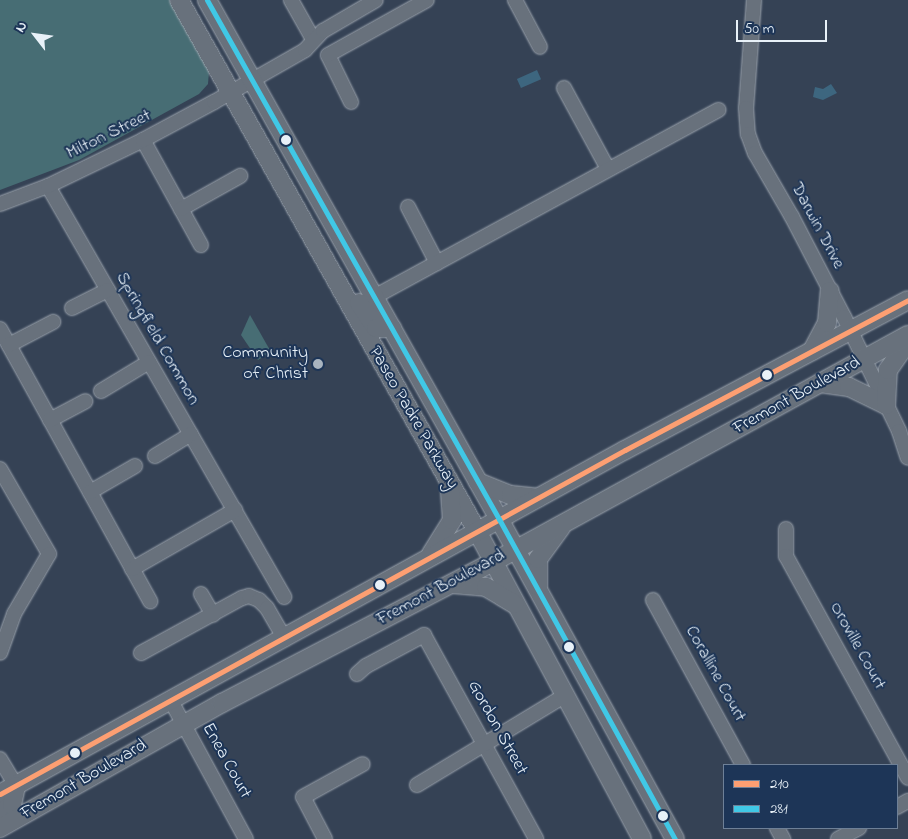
<!DOCTYPE html>
<html>
<head>
<meta charset="utf-8">
<style>
  body { margin:0 }
  #map { position:relative; width:908px; height:839px; overflow:hidden; background:#354255; font-family:"Indie Flower",sans-serif }
  div>[style] { position:absolute }
  [style*='--x'] { left:calc(var(--x)*1px); top:calc(var(--y)*1px); width:calc(var(--w)*1px); rotate:calc(var(--a)*1deg) }
  .green>* { inset:0; background:#476d74 }
  .water>* { inset:0; background:#3d667f; transform-origin:0 0 }
  .roads { filter:drop-shadow(0 0 1px #9aa2ac) drop-shadow(0 0 1px #9aa2ac) }
  .minor>* { height:14px; margin:-7px; padding:0 7px; transform-origin:7px; border-radius:7px; background:#68717c }
  .major>* { height:18px; margin:-9px; padding:0 9px; transform-origin:9px; border-radius:9px; background:#68717c }
  .bus-1>* { height:5px; margin:-2.5px; padding:0 2.5px; transform-origin:2.5px; border-radius:2.5px; background:#fd9f72 }
  .bus-2>* { height:5px; margin:-2.5px; padding:0 2.5px; transform-origin:2.5px; border-radius:2.5px; background:#40c8e6 }
  .dots>* { width:14px; height:14px; translate:-50% -50%; box-sizing:border-box; border:2px solid #1d3557; border-radius:50% }
  span { translate:-50% -50%; white-space:nowrap; text-align:center; line-height:1.15; -webkit-text-stroke:4px #1d3557; paint-order:stroke }
  .street-label { font-size:18px; color:#e8f1f8 }
  .poi-label { font-size:18px; color:#e8f1f8 }
  .right { translate:-100% -50%; text-align:right }
  .legend { position:absolute; left:723px; top:764px; width:175px; height:65px; box-sizing:border-box; background:#1d3557; border:1px solid #6e8097; margin:0; padding:6px 9px; list-style:none; font-size:15px; color:#e8f1f8 }
  .legend li { display:flex; align-items:center; gap:10px; height:25px }
  .legend b { width:25px; border:1px solid #6e8097 }
  .north { position:absolute; left:10px; top:10px; width:50px; height:50px; -webkit-text-stroke:4px #1d3557; paint-order:stroke; rotate:300deg; font-size:14px; font-weight:700; line-height:20px; text-align:center; color:#e8f1f8 }
  .north::after { content:''; display:block; margin:auto; width:18px; height:22px; background:#e8f1f8; clip-path:polygon(50% 0,100% 100%,50% 72%,0 100%) }
  .scale { position:absolute; left:736px; top:20px; width:91px; height:22px; box-sizing:border-box; border:2px solid #e8f1f8; border-top:0; padding-left:6px; font-size:15px; line-height:18px; white-space:nowrap; color:#e8f1f8; -webkit-text-stroke:4px #1d3557; paint-order:stroke }
</style>
</head>
<body>
<div id="map">
  <div class="green">
    <i style="clip-path:polygon(0 0,170px 0,209px 71px,208px 84px,199px 94px,79px 160px,0 190px)"></i>
    <i style="clip-path:polygon(250px 315px,271px 352px,258px 360px,241px 335px)"></i>
  </div>
  <div class="water">
    <i style="left:537px;top:70px;width:10px;height:22px;rotate:66deg"></i>
    <i style="clip-path:polygon(831px 84px,837px 93px,823px 100px,813px 97px,815px 87px,823px 89px)"></i>
  </div>
  <div class="roads">
    <div class="minor">
      <i style="--x:291;--y:0;--w:45;--a:60.6"></i>
      <i style="--x:515;--y:0;--w:53;--a:62"></i>
      <i style="--x:754;--y:0;--w:108;--a:94.2"></i>
      <i style="--x:746;--y:108;--w:26;--a:86"></i>
      <i style="--x:748;--y:134;--w:20;--a:70"></i>
      <i style="--x:755;--y:153;--w:74;--a:60"></i>
      <i style="--x:792;--y:217;--w:113;--a:62.5"></i>
      <i style="--x:844;--y:317;--w:127;--a:64.2"></i>
      <i style="--x:899;--y:431;--w:28;--a:72"></i>
      <i style="--x:564;--y:88;--w:92;--a:61.5"></i>
      <i style="--x:351;--y:102;--w:52;--a:-116.1"></i>
      <i style="--x:328;--y:55;--w:113;--a:-29.1"></i>
      <i style="--x:143;--y:140;--w:120;--a:61.1"></i>
      <i style="--x:48;--y:186;--w:474;--a:60.1"></i>
      <i style="--x:0;--y:204;--w:51;--a:-20.6"></i>
      <i style="--x:48;--y:186;--w:106;--a:-25.8"></i>
      <i style="--x:143;--y:140;--w:81;--a:-28.2"></i>
      <i style="--x:214;--y:102;--w:105;--a:-29.7"></i>
      <i style="--x:305;--y:50;--w:26;--a:-47"></i>
      <i style="--x:323;--y:31;--w:61;--a:-30.3"></i>
      <i style="--x:408;--y:207;--w:63;--a:62.6"></i>
      <i style="--x:181;--y:209;--w:68;--a:-29.2"></i>
      <i style="--x:374;--y:297;--w:392;--a:-28.5"></i>
      <i style="--x:72;--y:308;--w:40;--a:-26.6"></i>
      <i style="--x:0;--y:329;--w:311;--a:61.1"></i>
      <i style="--x:9;--y:345;--w:50;--a:-27.6"></i>
      <i style="--x:101;--y:391;--w:56;--a:-31.1"></i>
      <i style="--x:50;--y:420;--w:40;--a:-28"></i>
      <i style="--x:155;--y:456;--w:42;--a:-31.4"></i>
      <i style="--x:0;--y:469;--w:98;--a:60"></i>
      <i style="--x:49;--y:554;--w:69;--a:120.3"></i>
      <i style="--x:14;--y:614;--w:41;--a:109.7"></i>
      <i style="--x:90;--y:492;--w:52;--a:-30"></i>
      <i style="--x:786;--y:529;--w:27;--a:90"></i>
      <i style="--x:786;--y:556;--w:253;--a:61.2"></i>
      <i style="--x:132;--y:569;--w:119;--a:-29.8"></i>
      <i style="--x:201;--y:594;--w:24;--a:60"></i>
      <i style="--x:653;--y:600;--w:188;--a:61.4"></i>
      <i style="--x:141;--y:653;--w:115;--a:-28.6"></i>
      <i style="--x:242;--y:598;--w:7;--a:-16"></i>
      <i style="--x:249;--y:596;--w:11;--a:22"></i>
      <i style="--x:259;--y:600;--w:11;--a:45"></i>
      <i style="--x:267;--y:608;--w:36;--a:60"></i>
      <i style="--x:357;--y:674;--w:12;--a:-42"></i>
      <i style="--x:366;--y:666;--w:66;--a:-28.1"></i>
      <i style="--x:424;--y:635;--w:233;--a:61.2"></i>
      <i style="--x:171;--y:701;--w:157;--a:61.5"></i>
      <i style="--x:0;--y:759;--w:31;--a:59"></i>
      <i style="--x:417;--y:785;--w:172;--a:-31.2"></i>
      <i style="--x:897;--y:807;--w:13;--a:-29"></i>
      <i style="--x:777;--y:828;--w:13;--a:61"></i>
      <i style="--x:325;--y:839;--w:47;--a:-117.6"></i>
      <i style="--x:303;--y:797;--w:68;--a:-28.8"></i>
      <i style="--x:838;--y:839;--w:24;--a:-28"></i>
    </div>
    <div class="major">
      <i style="--x:179;--y:0;--w:609;--a:60.7"></i>
      <i style="--x:477;--y:531;--w:349;--a:61.8"></i>
      <i style="--x:207;--y:0;--w:596;--a:60.64"></i>
      <i style="--x:499;--y:519;--w:365;--a:61.2"></i>
      <i style="--x:359;--y:303;--w:30;--a:56"></i>
      <i style="--x:376;--y:328;--w:16;--a:0"></i>
      <i style="--x:812;--y:351;--w:32;--a:-62"></i>
      <i style="--x:827;--y:323;--w:32;--a:-85"></i>
      <i style="--x:820;--y:383;--w:29;--a:8"></i>
      <i style="--x:849;--y:387;--w:41;--a:25.9"></i>
      <i style="--x:886;--y:405;--w:35;--a:-87"></i>
      <i style="--x:888;--y:370;--w:35;--a:-55"></i>
      <i style="--x:478;--y:482;--w:35;--a:22"></i>
      <i style="--x:511;--y:495;--w:27;--a:6"></i>
      <i style="--x:431;--y:554;--w:40;--a:-58"></i>
      <i style="--x:452;--y:520;--w:31;--a:-94"></i>
      <i style="--x:453;--y:584;--w:33;--a:5"></i>
      <i style="--x:486;--y:587;--w:33;--a:31"></i>
      <i style="--x:538;--y:586;--w:27;--a:-90"></i>
      <i style="--x:538;--y:559;--w:39;--a:-54"></i>
      <i style="--x:0;--y:794;--w:713;--a:-28.83"></i>
      <i style="--x:625;--y:450;--w:320;--a:-27.9"></i>
      <i style="--x:0;--y:813;--w:14;--a:-34"></i>
      <i style="--x:12;--y:805;--w:19;--a:-78"></i>
      <i style="--x:0;--y:828;--w:255;--a:-29.4"></i>
      <i style="--x:222;--y:703;--w:305;--a:-27.5"></i>
      <i style="--x:493;--y:562;--w:473;--a:-28.7"></i>
    </div>
  </div>
  <div class="bus-1">
    <i style="--x:0;--y:794;--w:713;--a:-28.83"></i>
    <i style="--x:625;--y:450;--w:320;--a:-27.9"></i>
  </div>
  <div class="bus-2">
    <i style="--x:207;--y:0;--w:596;--a:60.64"></i>
    <i style="--x:499;--y:519;--w:365;--a:61.2"></i>
  </div>
  <div class="dots">
    <i style="left:286px;top:140px;background:#e8f1f8"></i>
    <i style="left:318px;top:364px;background:#a9b4bf"></i>
    <i style="left:767px;top:375px;background:#e8f1f8"></i>
    <i style="left:380px;top:585px;background:#e8f1f8"></i>
    <i style="left:569px;top:647px;background:#e8f1f8"></i>
    <i style="left:75px;top:753px;background:#e8f1f8"></i>
    <i style="left:663px;top:816px;background:#e8f1f8"></i>
  </div>
  <div class="street-label">
    <span style="left:109px;top:135px;rotate:-26deg">Milton Street</span>
    <span style="left:817px;top:226px;rotate:62deg">Darwin Drive</span>
    <span style="left:157px;top:339px;rotate:60deg">Springfield Common</span>
    <span style="left:797px;top:396px;rotate:-29deg">Fremont Boulevard</span>
    <span style="left:413px;top:418px;rotate:60deg">Paseo Padre Parkway</span>
    <span style="left:441px;top:588px;rotate:-28deg">Fremont Boulevard</span>
    <span style="left:857px;top:646px;rotate:61deg">Oroville Court</span>
    <span style="left:715px;top:674px;rotate:61deg">Coralline Court</span>
    <span style="left:497px;top:728px;rotate:61deg">Gordon Street</span>
    <span style="left:226px;top:761px;rotate:61deg">Enea Court</span>
    <span style="left:84px;top:780px;rotate:-30deg">Fremont Boulevard</span>
  </div>
  <div class="poi-label">
    <span class="right" style="left:308px;top:364px">Community<br>of Christ</span>
  </div>
  <ul class="legend">
  <li><b style="height:6px;background:#fd9f72"></b>210</li>
  <li><b style="height:6px;background:#40c8e6"></b>281</li>
  </ul>
  <div class="north">N</div>
  <div class="scale">50 m</div>
</div>
</body>
</html>
